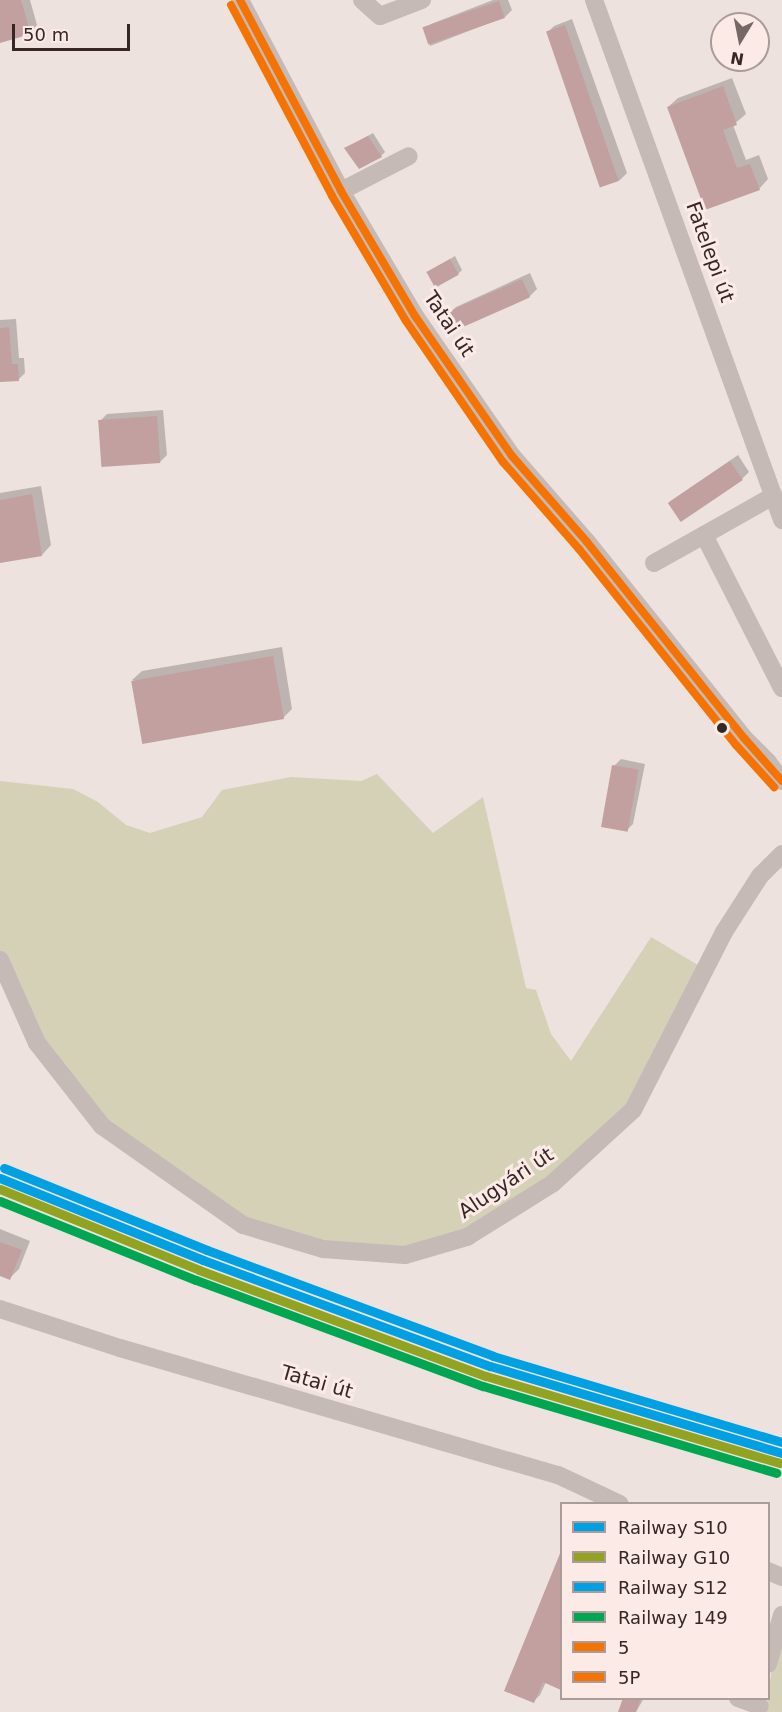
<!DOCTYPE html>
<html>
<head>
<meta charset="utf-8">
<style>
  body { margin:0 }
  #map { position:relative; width:782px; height:1712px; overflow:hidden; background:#ede2de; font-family:"DejaVu Sans",sans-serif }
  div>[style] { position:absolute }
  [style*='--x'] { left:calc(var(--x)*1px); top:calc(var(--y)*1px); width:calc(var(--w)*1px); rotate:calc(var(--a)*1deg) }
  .green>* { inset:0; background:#d4d1b7 }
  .shadow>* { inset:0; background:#0003 }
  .building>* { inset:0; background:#c2a09f; transform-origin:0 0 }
  .minor>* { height:18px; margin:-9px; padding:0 9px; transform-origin:9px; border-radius:9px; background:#c6bab7 }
  .bus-1>* { height:8px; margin:-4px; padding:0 4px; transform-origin:4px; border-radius:4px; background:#f57303 }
  .bus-2>* { height:8px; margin:-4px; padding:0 4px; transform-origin:4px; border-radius:4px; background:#f57303 }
  .rail-1>* { height:9px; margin:-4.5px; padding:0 4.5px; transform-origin:4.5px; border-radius:4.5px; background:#00a0e3 }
  .rail-2>* { height:9px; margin:-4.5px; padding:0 4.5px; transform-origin:4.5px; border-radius:4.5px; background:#92a221 }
  .rail-3>* { height:9px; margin:-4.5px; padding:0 4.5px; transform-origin:4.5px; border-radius:4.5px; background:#00a0e3 }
  .rail-4>* { height:9px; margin:-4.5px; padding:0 4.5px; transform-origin:4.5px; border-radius:4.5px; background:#00a651 }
  .dots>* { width:16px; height:16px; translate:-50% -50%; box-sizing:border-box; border:3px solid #fbeae5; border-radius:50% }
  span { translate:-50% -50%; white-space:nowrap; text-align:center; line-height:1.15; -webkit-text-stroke:6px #fbeae5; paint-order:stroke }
  .street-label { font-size:20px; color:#362626 }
  .legend { position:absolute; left:560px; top:1502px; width:210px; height:198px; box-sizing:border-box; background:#fbeae5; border:2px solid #ac9c99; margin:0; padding:8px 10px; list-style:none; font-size:18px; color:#362626 }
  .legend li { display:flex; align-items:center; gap:12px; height:30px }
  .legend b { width:30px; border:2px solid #ac9c99 }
  .north { position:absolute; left:710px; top:12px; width:60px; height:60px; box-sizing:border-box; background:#fbeae5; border:2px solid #ac9c99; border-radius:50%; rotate:190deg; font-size:16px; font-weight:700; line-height:24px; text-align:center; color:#362626 }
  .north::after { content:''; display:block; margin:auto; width:21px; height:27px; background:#766866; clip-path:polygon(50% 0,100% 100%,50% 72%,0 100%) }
  .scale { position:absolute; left:12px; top:24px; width:118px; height:27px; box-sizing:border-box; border:3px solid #362626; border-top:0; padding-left:8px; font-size:18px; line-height:21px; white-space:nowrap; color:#362626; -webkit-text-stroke:4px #fbeae5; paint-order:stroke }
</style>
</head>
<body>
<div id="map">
  <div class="green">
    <i style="clip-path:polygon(377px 774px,433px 833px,483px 797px,526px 988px,536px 990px,551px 1034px,571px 1061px,651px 937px,703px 968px,633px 1110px,591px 1149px,467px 1237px,405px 1255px,243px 1225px,102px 1126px,37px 1043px,0 960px,0 781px,73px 789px,98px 802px,126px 825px,150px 833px,202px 817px,222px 790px,291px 777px,361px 781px)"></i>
    <i style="clip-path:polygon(782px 1615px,782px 1712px,766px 1712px,777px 1631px)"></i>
  </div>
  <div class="shadow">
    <i style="clip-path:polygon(0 0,30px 0,37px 25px,30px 32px,0 41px)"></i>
    <i style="clip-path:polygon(493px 0,508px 0,512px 10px,505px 17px,430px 46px,424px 31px,431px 24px)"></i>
    <i style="clip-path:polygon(572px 19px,627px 173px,620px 180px,602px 186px,547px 33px,554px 26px)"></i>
    <i style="clip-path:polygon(732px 78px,746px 114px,733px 125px,746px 160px,759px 155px,768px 179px,759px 189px,668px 107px,678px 98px)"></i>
    <i style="clip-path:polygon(373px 133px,385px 152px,381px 156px,346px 148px)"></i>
    <i style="clip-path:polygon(455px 256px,462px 270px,458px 274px,428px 272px)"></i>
    <i style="clip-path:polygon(530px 273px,537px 289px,530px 296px,456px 329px,449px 314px,456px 307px)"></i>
    <i style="clip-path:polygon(16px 319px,19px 358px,24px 358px,25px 373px,19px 379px,0 381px,0 320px)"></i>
    <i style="clip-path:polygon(163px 410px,167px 455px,160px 462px,100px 421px,107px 414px)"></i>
    <i style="clip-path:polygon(738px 455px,749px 472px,742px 479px,669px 502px)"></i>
    <i style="clip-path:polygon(41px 486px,51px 545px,42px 555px,0 562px,0 493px)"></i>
    <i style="clip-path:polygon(282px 647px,292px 709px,283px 718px,132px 680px,142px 671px)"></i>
    <i style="clip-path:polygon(621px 759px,645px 764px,633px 824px,626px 831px,614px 766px)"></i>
    <i style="clip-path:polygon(0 1229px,30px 1241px,19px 1269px,10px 1278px,0 1274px)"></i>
    <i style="clip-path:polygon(562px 1553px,562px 1631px,556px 1644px,562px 1649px,562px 1688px,546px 1682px,540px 1695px,534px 1701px,506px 1690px)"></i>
    <i style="clip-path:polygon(622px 1698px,644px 1698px,636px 1712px,627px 1712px)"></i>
  </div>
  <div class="building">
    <i style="clip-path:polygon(0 0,21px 0,31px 34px,0 43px)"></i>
    <i style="left:499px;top:1px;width:18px;height:81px;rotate:71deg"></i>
    <i style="left:565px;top:25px;width:165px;height:20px;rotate:71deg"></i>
    <i style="clip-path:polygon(723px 86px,737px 125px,723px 130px,737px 168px,750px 164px,760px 190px,705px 210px,667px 107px)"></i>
    <i style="clip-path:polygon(368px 136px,382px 157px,359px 169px,344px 148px)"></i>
    <i style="left:450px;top:259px;width:18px;height:27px;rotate:61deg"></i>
    <i style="left:522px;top:279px;width:20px;height:82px;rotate:66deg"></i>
    <i style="clip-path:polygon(9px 327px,12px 364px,18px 364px,19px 381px,0 382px,0 328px)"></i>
    <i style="left:157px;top:416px;width:47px;height:59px;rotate:86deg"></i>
    <i style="left:730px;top:461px;width:23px;height:75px;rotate:56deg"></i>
    <i style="clip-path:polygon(32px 494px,42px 556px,0 563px,0 500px)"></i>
    <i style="left:273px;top:656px;width:64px;height:144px;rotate:80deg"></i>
    <i style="left:612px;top:765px;width:27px;height:63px;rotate:10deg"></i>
    <i style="clip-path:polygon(0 1242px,22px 1250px,10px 1280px,0 1276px)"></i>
    <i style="clip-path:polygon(561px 1551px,561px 1690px,543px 1682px,534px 1703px,504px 1691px)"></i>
    <i style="clip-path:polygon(623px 1698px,641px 1698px,636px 1712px,618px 1712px)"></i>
  </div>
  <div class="minor">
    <i style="--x:240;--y:0;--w:216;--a:62.1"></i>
    <i style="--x:341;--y:191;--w:145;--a:59.4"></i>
    <i style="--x:415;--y:316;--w:170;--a:55.3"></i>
    <i style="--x:512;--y:456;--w:114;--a:48.9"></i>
    <i style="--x:587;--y:542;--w:251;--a:51.3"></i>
    <i style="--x:744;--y:738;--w:33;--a:45"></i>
    <i style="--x:767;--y:761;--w:25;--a:53"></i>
    <i style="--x:362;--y:0;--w:24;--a:42"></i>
    <i style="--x:380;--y:16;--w:45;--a:-20.9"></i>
    <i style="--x:594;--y:0;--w:553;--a:70.12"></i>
    <i style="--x:341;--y:191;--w:76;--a:-27.2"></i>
    <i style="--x:773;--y:496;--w:79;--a:150.5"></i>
    <i style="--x:704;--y:535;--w:172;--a:63"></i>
    <i style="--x:654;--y:563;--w:57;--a:-29.2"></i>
    <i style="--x:0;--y:960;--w:91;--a:66"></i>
    <i style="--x:37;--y:1043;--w:105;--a:51.9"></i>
    <i style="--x:102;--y:1126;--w:172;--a:35.1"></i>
    <i style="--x:243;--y:1225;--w:84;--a:16.7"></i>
    <i style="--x:323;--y:1249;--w:82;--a:4.2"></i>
    <i style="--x:405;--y:1255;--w:65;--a:-16.2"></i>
    <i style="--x:467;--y:1237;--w:102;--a:-32.1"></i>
    <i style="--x:553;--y:1183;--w:108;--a:-42.4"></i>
    <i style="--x:633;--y:1110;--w:200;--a:-62.9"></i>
    <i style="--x:724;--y:932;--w:67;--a:-57.3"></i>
    <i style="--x:760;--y:876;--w:31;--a:-45"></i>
    <i style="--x:0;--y:1309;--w:126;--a:18"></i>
    <i style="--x:120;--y:1348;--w:456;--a:16.2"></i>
    <i style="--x:558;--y:1475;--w:68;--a:25.1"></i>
    <i style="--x:768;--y:1571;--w:15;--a:23"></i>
    <i style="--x:768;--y:1664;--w:51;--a:-74.1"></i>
    <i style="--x:738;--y:1698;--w:23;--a:20"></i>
  </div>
  <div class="bus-1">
    <i style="--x:240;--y:0;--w:216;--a:62.1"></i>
    <i style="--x:341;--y:191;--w:145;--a:59.4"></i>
    <i style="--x:415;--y:316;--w:170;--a:55.3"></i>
    <i style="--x:512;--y:456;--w:114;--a:48.9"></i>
    <i style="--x:587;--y:542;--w:251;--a:51.3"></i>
    <i style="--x:744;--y:738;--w:57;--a:48.5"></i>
  </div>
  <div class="bus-2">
    <i style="--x:231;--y:5;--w:216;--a:62.1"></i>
    <i style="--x:332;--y:196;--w:145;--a:59.4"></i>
    <i style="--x:406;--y:321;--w:171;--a:55.5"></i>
    <i style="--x:503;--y:462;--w:116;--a:48.9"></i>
    <i style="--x:579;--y:549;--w:251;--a:51.3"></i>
    <i style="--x:736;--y:745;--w:57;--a:47.9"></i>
  </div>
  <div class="rail-1">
    <i style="--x:0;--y:1178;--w:219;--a:22"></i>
    <i style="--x:203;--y:1260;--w:306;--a:20.3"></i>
    <i style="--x:490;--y:1366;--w:305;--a:16.6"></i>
  </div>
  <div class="rail-2">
    <i style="--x:0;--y:1189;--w:215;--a:22.1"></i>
    <i style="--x:199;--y:1270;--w:306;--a:20.3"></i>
    <i style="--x:486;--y:1376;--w:306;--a:16.5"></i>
  </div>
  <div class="rail-3">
    <i style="--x:4;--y:1168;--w:219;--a:22"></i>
    <i style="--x:207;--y:1250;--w:305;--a:20.3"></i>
    <i style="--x:493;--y:1356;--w:302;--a:16.6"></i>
  </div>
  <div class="rail-4">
    <i style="--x:0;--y:1201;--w:211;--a:22"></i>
    <i style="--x:196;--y:1280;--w:306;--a:20.3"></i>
    <i style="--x:483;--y:1386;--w:306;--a:16.5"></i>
  </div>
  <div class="dots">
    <i style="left:722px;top:728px;background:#362626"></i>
  </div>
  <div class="street-label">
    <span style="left:710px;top:252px;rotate:70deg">Fatelepi út</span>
    <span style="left:449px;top:324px;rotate:56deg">Tatai út</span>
    <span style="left:506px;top:1183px;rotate:-34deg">Alugyári út</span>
    <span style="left:317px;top:1382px;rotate:16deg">Tatai út</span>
  </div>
  <ul class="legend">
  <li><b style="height:8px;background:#00a0e3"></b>Railway S10</li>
  <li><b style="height:8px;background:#92a221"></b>Railway G10</li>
  <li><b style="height:8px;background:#00a0e3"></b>Railway S12</li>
  <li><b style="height:8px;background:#00a651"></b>Railway 149</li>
  <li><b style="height:8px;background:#f57303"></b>5</li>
  <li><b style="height:8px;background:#f57303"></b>5P</li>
  </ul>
  <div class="north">N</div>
  <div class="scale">50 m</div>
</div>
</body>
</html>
